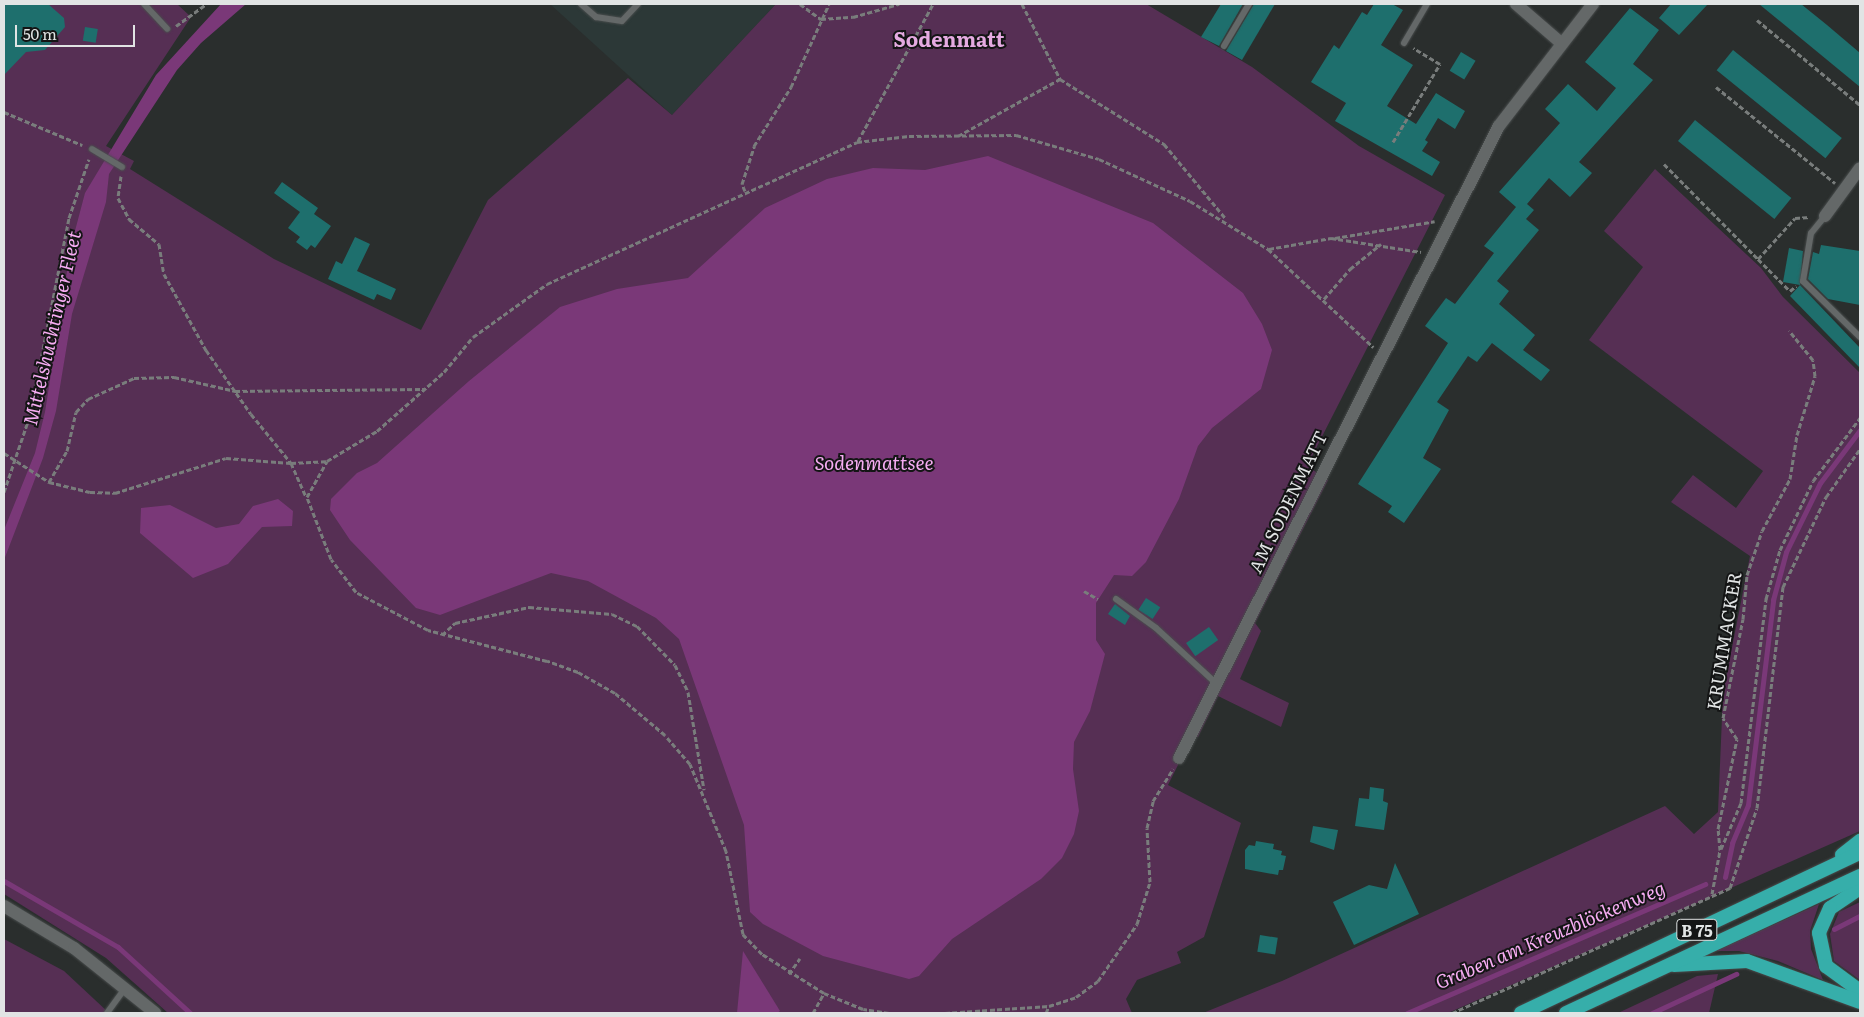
<!DOCTYPE html>
<html>
<head>
<meta charset="utf-8">
<style>
  body { margin:0 }
  #map { position:relative; width:1864px; height:1017px; overflow:hidden; background:#2a2e2d; font-family:Literata,serif }
  div>[style] { position:absolute }
  [style*='--x'] { left:calc(var(--x)*1px); top:calc(var(--y)*1px); width:calc(var(--w)*1px); rotate:calc(var(--a)*1deg) }
  .built>* { inset:0; background:#2c3837 }
  .green>* { inset:0; background:#562f54 }
  .water>* { inset:0; background:#7a3878 }
  .stream>* { height:5px; margin:-2.5px; padding:0 2.5px; transform-origin:2.5px; border-radius:2.5px; background:#7a3878 }
  .building>* { inset:0; background:#1e6f6d; transform-origin:0 0 }
  .path>* { height:3px; margin-top:-1.5px; transform-origin:0; background:repeating-linear-gradient(90deg,#797d7c 0 5px,transparent 0 7.5px) }
  .roads { filter:drop-shadow(0 0 1px #484c4c) drop-shadow(0 0 1px #484c4c) }
  .service>* { height:6px; margin:-3px; padding:0 3px; transform-origin:3px; border-radius:3px; background:#646868 }
  .minor>* { height:12px; margin:-6px; padding:0 6px; transform-origin:6px; border-radius:6px; background:#646868 }
  .trunk>* { height:14px; margin:-7px; padding:0 7px; transform-origin:7px; border-radius:7px; background:#36aeaa }
  span { translate:-50% -50%; white-space:nowrap; text-align:center; line-height:1.15; -webkit-text-stroke:4px #141515; paint-order:stroke }
  .shield-label span { padding:1px 4px; background:#141515; border:1px solid; border-radius:4px; -webkit-text-stroke-width:0 }
  .shield-label { font-size:16px; color:#e1e4e4; font-weight:700 }
  .street-label { font-size:18px; color:#e1e4e4 }
  .water-label { font-size:19px; color:#f6acf2; font-style:italic }
  .quarter-label { font-size:20px; color:#e5aae1; font-weight:700 }
  .frame { position:absolute; inset:0; border:5px solid #e1e4e4; pointer-events:none }
  .scale { position:absolute; left:15px; top:25px; width:120px; height:22px; box-sizing:border-box; border:2px solid #e1e4e4; border-top:0; padding-left:6px; font-size:15px; line-height:18px; white-space:nowrap; color:#e1e4e4; -webkit-text-stroke:4px #141515; paint-order:stroke }
</style>
</head>
<body>
<div id="map">
  <div class="built">
    <i style="clip-path:polygon(550px 4px,776px 4px,672px 115px)"></i>
  </div>
  <div class="green">
    <i style="clip-path:polygon(4px 4px,177px 4px,191px 17px,106px 146px,134px 161px,130px 169px,274px 259px,421px 330px,488px 200px,628px 78px,672px 115px,776px 4px,1146px 4px,1252px 67px,1359px 146px,1445px 195px,1307px 466px,1328px 480px,1255px 623px,1261px 631px,1240px 679px,1289px 703px,1281px 727px,1218px 696px,1198px 737px,1193px 735px,1168px 785px,1241px 823px,1204px 937px,1177px 952px,1181px 963px,1137px 980px,1126px 999px,1132px 1013px,168px 1013px,106px 958px,4px 894px)"></i>
    <i style="clip-path:polygon(1655px 169px,1761px 268px,1783px 297px,1860px 373px,1860px 831px,1448px 1013px,1203px 1013px,1282px 981px,1665px 806px,1694px 834px,1718px 812px,1723px 693px,1750px 556px,1671px 502px,1693px 475px,1736px 508px,1763px 471px,1589px 340px,1643px 267px,1604px 231px)"></i>
    <i style="clip-path:polygon(1860px 902px,1860px 980px,1834px 961px,1830px 934px,1839px 912px)"></i>
    <i style="clip-path:polygon(1819px 904px,1810px 931px,1811px 949px,1823px 980px,1778px 961px,1739px 951px,1716px 951px)"></i>
    <i style="clip-path:polygon(4px 939px,64px 971px,109px 1013px,4px 1013px)"></i>
    <i style="clip-path:polygon(1718px 974px,1709px 1013px,1618px 1013px,1697px 976px)"></i>
  </div>
  <div class="water">
    <i style="clip-path:polygon(221px 4px,246px 4px,201px 43px,177px 70px,109px 174px,106px 202px,72px 314px,56px 411px,43px 458px,4px 560px,4px 530px,35px 453px,45px 412px,71px 246px,85px 193px,156px 75px)"></i>
    <i style="clip-path:polygon(988px 156px,1153px 223px,1243px 293px,1262px 324px,1272px 350px,1261px 389px,1212px 428px,1198px 446px,1179px 499px,1146px 562px,1132px 576px,1114px 575px,1096px 603px,1096px 640px,1105px 654px,1090px 711px,1074px 742px,1073px 769px,1079px 811px,1074px 834px,1062px 858px,1041px 879px,952px 939px,919px 976px,909px 979px,823px 956px,763px 924px,750px 912px,744px 825px,679px 639px,656px 618px,588px 581px,551px 573px,440px 615px,416px 608px,350px 540px,330px 510px,331px 499px,357px 473px,377px 463px,469px 381px,560px 307px,617px 289px,688px 278px,765px 208px,827px 179px,873px 168px,925px 170px)"></i>
    <i style="clip-path:polygon(278px 499px,293px 511px,292px 526px,262px 527px,228px 564px,193px 578px,140px 533px,141px 508px,170px 505px,216px 528px,239px 524px,253px 506px)"></i>
    <i style="clip-path:polygon(743px 951px,780px 1011px,777px 1013px,737px 1013px)"></i>
  </div>
  <div class="stream">
    <i style="--x:1725;--y:877;--w:35;--a:-78"></i>
    <i style="--x:1732;--y:843;--w:41;--a:-67.2"></i>
    <i style="--x:1748;--y:805;--w:207;--a:-83"></i>
    <i style="--x:1773;--y:600;--w:50;--a:-74.8"></i>
    <i style="--x:1786;--y:552;--w:77;--a:-63.8"></i>
    <i style="--x:1820;--y:483;--w:66;--a:-53"></i>
    <i style="--x:4;--y:881;--w:132;--a:30.1"></i>
    <i style="--x:118;--y:947;--w:98;--a:42.5"></i>
    <i style="--x:1834;--y:929;--w:29;--a:-27"></i>
    <i style="--x:1407;--y:1013;--w:325;--a:-23.4"></i>
    <i style="--x:1652;--y:1013;--w:93;--a:-24.9"></i>
  </div>
  <div class="building">
    <i style="clip-path:polygon(4px 4px,48px 4px,64px 18px,65px 27px,45px 50px,26px 52px,4px 75px)"></i>
    <i style="clip-path:polygon(1221px 4px,1243px 4px,1219px 46px,1201px 37px)"></i>
    <i style="clip-path:polygon(1254px 4px,1275px 4px,1242px 60px,1226px 51px)"></i>
    <i style="clip-path:polygon(1374px 4px,1392px 4px,1403px 10px,1381px 45px,1413px 65px,1387px 106px,1416px 124px,1436px 93px,1465px 111px,1455px 129px,1438px 118px,1425px 140px,1428px 142px,1422px 151px,1440px 162px,1432px 176px,1335px 121px,1346px 103px,1311px 82px,1334px 45px,1339px 49px,1362px 12px,1367px 15px)"></i>
    <i style="clip-path:polygon(1671px 4px,1708px 4px,1679px 35px,1659px 18px)"></i>
    <i style="clip-path:polygon(1759px 4px,1801px 4px,1827px 25px,1860px 53px,1860px 87px)"></i>
    <i style="clip-path:polygon(1630px 8px,1659px 30px,1633px 64px,1653px 80px,1579px 162px,1592px 173px,1570px 197px,1549px 178px,1527px 204px,1534px 210px,1526px 219px,1539px 230px,1497px 281px,1509px 291px,1499px 304px,1535px 335px,1523px 350px,1550px 370px,1541px 381px,1492px 343px,1477px 362px,1468px 356px,1437px 402px,1449px 410px,1423px 458px,1441px 469px,1404px 523px,1388px 512px,1392px 506px,1358px 484px,1448px 343px,1425px 326px,1446px 298px,1455px 304px,1494px 253px,1484px 246px,1516px 207px,1499px 192px,1560px 123px,1545px 109px,1568px 84px,1597px 111px,1616px 88px,1585px 62px)"></i>
    <i style="left:85px;top:27px;width:13px;height:14px;rotate:9deg"></i>
    <i style="left:1733px;top:50px;width:140px;height:26px;rotate:39deg"></i>
    <i style="left:1461px;top:52px;width:17px;height:22px;rotate:31deg"></i>
    <i style="left:1695px;top:120px;width:124px;height:27px;rotate:39deg"></i>
    <i style="clip-path:polygon(282px 182px,318px 208px,314px 214px,331px 226px,315px 248px,311px 245px,307px 250px,296px 242px,300px 237px,288px 228px,300px 212px,274px 193px)"></i>
    <i style="clip-path:polygon(355px 237px,370px 244px,357px 271px,396px 289px,391px 300px,377px 294px,374px 300px,328px 279px,336px 261px,342px 264px)"></i>
    <i style="clip-path:polygon(1821px 245px,1860px 251px,1860px 305px,1828px 299px,1808px 279px,1813px 252px,1819px 254px)"></i>
    <i style="clip-path:polygon(1789px 248px,1803px 251px,1800px 285px,1783px 282px)"></i>
    <i style="clip-path:polygon(1800px 285px,1860px 348px,1860px 368px,1790px 296px)"></i>
    <i style="left:1146px;top:598px;width:17px;height:14px;rotate:33deg"></i>
    <i style="clip-path:polygon(1115px 604px,1130px 616px,1125px 625px,1108px 614px)"></i>
    <i style="left:1209px;top:627px;width:16px;height:28px;rotate:55deg"></i>
    <i style="clip-path:polygon(1370px 787px,1384px 789px,1383px 801px,1388px 803px,1384px 830px,1355px 826px,1359px 798px,1369px 799px)"></i>
    <i style="clip-path:polygon(1313px 826px,1338px 830px,1334px 850px,1310px 842px)"></i>
    <i style="clip-path:polygon(1256px 841px,1274px 844px,1273px 849px,1282px 851px,1281px 855px,1286px 856px,1283px 870px,1279px 870px,1278px 875px,1245px 869px,1245px 850px,1249px 845px,1255px 846px)"></i>
    <i style="clip-path:polygon(1395px 863px,1419px 914px,1354px 945px,1333px 902px,1369px 885px,1387px 889px)"></i>
    <i style="left:1260px;top:935px;width:18px;height:17px;rotate:9deg"></i>
  </div>
  <div class="path">
    <i style="--x:800;--y:4;--w:26;--a:36"></i>
    <i style="--x:821;--y:19;--w:32;--a:-4"></i>
    <i style="--x:853;--y:17;--w:48;--a:-15.8"></i>
    <i style="--x:1022;--y:4;--w:84;--a:63.1"></i>
    <i style="--x:1060;--y:79;--w:123;--a:32"></i>
    <i style="--x:1164;--y:144;--w:97;--a:50.4"></i>
    <i style="--x:1757;--y:20;--w:134;--a:39.5"></i>
    <i style="--x:176;--y:26;--w:37;--a:-36"></i>
    <i style="--x:1716;--y:87;--w:153;--a:38.9"></i>
    <i style="--x:4;--y:112;--w:85;--a:22.9"></i>
    <i style="--x:958;--y:136;--w:117;--a:-29.2"></i>
    <i style="--x:858;--y:141;--w:156;--a:-61.3"></i>
    <i style="--x:1393;--y:142;--w:91;--a:-58.9"></i>
    <i style="--x:1440;--y:64;--w:31;--a:-149"></i>
    <i style="--x:1664;--y:164;--w:134;--a:45.3"></i>
    <i style="--x:1758;--y:259;--w:55;--a:-47.9"></i>
    <i style="--x:1795;--y:218;--w:15;--a:-4"></i>
    <i style="--x:121;--y:176;--w:22;--a:98"></i>
    <i style="--x:118;--y:198;--w:24;--a:62"></i>
    <i style="--x:129;--y:219;--w:39;--a:40"></i>
    <i style="--x:159;--y:244;--w:30;--a:81"></i>
    <i style="--x:164;--y:274;--w:87;--a:61.1"></i>
    <i style="--x:206;--y:350;--w:78;--a:54.9"></i>
    <i style="--x:251;--y:414;--w:63;--a:50.8"></i>
    <i style="--x:291;--y:463;--w:35;--a:-3"></i>
    <i style="--x:745;--y:191;--w:8;--a:-113"></i>
    <i style="--x:742;--y:184;--w:40;--a:-72"></i>
    <i style="--x:754;--y:146;--w:70;--a:-57.9"></i>
    <i style="--x:791;--y:87;--w:91;--a:-65.4"></i>
    <i style="--x:1335;--y:238;--w:101;--a:-9.6"></i>
    <i style="--x:1269;--y:249;--w:63;--a:-10.1"></i>
    <i style="--x:1331;--y:238;--w:91;--a:8.8"></i>
    <i style="--x:1758;--y:259;--w:45;--a:45"></i>
    <i style="--x:1790;--y:291;--w:8;--a:-40"></i>
    <i style="--x:1324;--y:299;--w:40;--a:-49"></i>
    <i style="--x:1350;--y:269;--w:40;--a:-39"></i>
    <i style="--x:4;--y:453;--w:54;--a:32.8"></i>
    <i style="--x:49;--y:482;--w:42;--a:13.7"></i>
    <i style="--x:90;--y:492;--w:25;--a:2"></i>
    <i style="--x:115;--y:493;--w:116;--a:-17.5"></i>
    <i style="--x:226;--y:458;--w:65;--a:4.4"></i>
    <i style="--x:291;--y:463;--w:37;--a:66"></i>
    <i style="--x:49;--y:482;--w:36;--a:-60"></i>
    <i style="--x:67;--y:451;--w:40;--a:-77"></i>
    <i style="--x:76;--y:412;--w:18;--a:-47"></i>
    <i style="--x:88;--y:399;--w:51;--a:-24.5"></i>
    <i style="--x:134;--y:378;--w:40;--a:-1.4"></i>
    <i style="--x:174;--y:377;--w:63;--a:12.9"></i>
    <i style="--x:235;--y:391;--w:189;--a:-0.6"></i>
    <i style="--x:4;--y:492;--w:81;--a:-71.3"></i>
    <i style="--x:30;--y:415;--w:201;--a:-78.8"></i>
    <i style="--x:69;--y:218;--w:62;--a:-71.3"></i>
    <i style="--x:1084;--y:591;--w:16;--a:30"></i>
    <i style="--x:442;--y:635;--w:18;--a:-43"></i>
    <i style="--x:455;--y:623;--w:76;--a:-12.2"></i>
    <i style="--x:529;--y:607;--w:83;--a:4.8"></i>
    <i style="--x:612;--y:614;--w:28;--a:26"></i>
    <i style="--x:637;--y:626;--w:54;--a:45.7"></i>
    <i style="--x:675;--y:665;--w:30;--a:64"></i>
    <i style="--x:688;--y:692;--w:99;--a:80.7"></i>
    <i style="--x:1721;--y:849;--w:50;--a:-66.5"></i>
    <i style="--x:1741;--y:803;--w:206;--a:-83"></i>
    <i style="--x:1766;--y:599;--w:51;--a:-74.1"></i>
    <i style="--x:1780;--y:550;--w:76;--a:-64.4"></i>
    <i style="--x:1813;--y:481;--w:79;--a:-53.3"></i>
    <i style="--x:1712;--y:894;--w:45;--a:-79.7"></i>
    <i style="--x:1720;--y:850;--w:21;--a:-95"></i>
    <i style="--x:1718;--y:829;--w:92;--a:-78.1"></i>
    <i style="--x:1737;--y:739;--w:25;--a:-124"></i>
    <i style="--x:1723;--y:718;--w:101;--a:-78.6"></i>
    <i style="--x:1743;--y:619;--w:44;--a:-84.8"></i>
    <i style="--x:1747;--y:575;--w:46;--a:-71.2"></i>
    <i style="--x:1762;--y:531;--w:59;--a:-61.7"></i>
    <i style="--x:1790;--y:479;--w:45;--a:-81"></i>
    <i style="--x:1797;--y:435;--w:62;--a:-73"></i>
    <i style="--x:1815;--y:376;--w:16;--a:-97"></i>
    <i style="--x:1813;--y:360;--w:38;--a:-129"></i>
    <i style="--x:789;--y:974;--w:19;--a:-55"></i>
    <i style="--x:813;--y:1013;--w:23;--a:-61"></i>
    <i style="--x:889;--y:1013;--w:26;--a:-171"></i>
    <i style="--x:863;--y:1009;--w:42;--a:-157.7"></i>
    <i style="--x:824;--y:993;--w:73;--a:-147.8"></i>
    <i style="--x:762;--y:954;--w:28;--a:-134"></i>
    <i style="--x:743;--y:934;--w:85;--a:-101.6"></i>
    <i style="--x:726;--y:851;--w:94;--a:-112.5"></i>
    <i style="--x:690;--y:764;--w:38;--a:-131"></i>
    <i style="--x:665;--y:735;--w:65;--a:-140"></i>
    <i style="--x:615;--y:693;--w:43;--a:-150.4"></i>
    <i style="--x:578;--y:672;--w:33;--a:-160"></i>
    <i style="--x:547;--y:661;--w:123;--a:-165.4"></i>
    <i style="--x:428;--y:630;--w:81;--a:-152.2"></i>
    <i style="--x:356;--y:592;--w:41;--a:-127.1"></i>
    <i style="--x:331;--y:559;--w:66;--a:-111.2"></i>
    <i style="--x:307;--y:497;--w:41;--a:-60.9"></i>
    <i style="--x:327;--y:461;--w:58;--a:-31"></i>
    <i style="--x:377;--y:431;--w:89;--a:-41.4"></i>
    <i style="--x:444;--y:372;--w:45;--a:-50.4"></i>
    <i style="--x:473;--y:337;--w:91;--a:-35.6"></i>
    <i style="--x:547;--y:284;--w:341;--a:-24.6"></i>
    <i style="--x:857;--y:142;--w:52;--a:-6.6"></i>
    <i style="--x:909;--y:136;--w:107;--a:-0.5"></i>
    <i style="--x:1016;--y:135;--w:86;--a:16.1"></i>
    <i style="--x:1099;--y:159;--w:100;--a:24.8"></i>
    <i style="--x:1190;--y:201;--w:92;--a:31.6"></i>
    <i style="--x:1268;--y:249;--w:144;--a:43"></i>
    <i style="--x:945;--y:1013;--w:104;--a:-3.9"></i>
    <i style="--x:1049;--y:1006;--w:28;--a:-18"></i>
    <i style="--x:1076;--y:997;--w:27;--a:-36"></i>
    <i style="--x:1098;--y:981;--w:69;--a:-55.6"></i>
    <i style="--x:1137;--y:924;--w:44;--a:-72.8"></i>
    <i style="--x:1150;--y:882;--w:54;--a:-93.2"></i>
    <i style="--x:1147;--y:828;--w:28;--a:-77"></i>
    <i style="--x:1153;--y:801;--w:38;--a:-58"></i>
    <i style="--x:1046;--y:1013;--w:8;--a:-67"></i>
    <i style="--x:1452;--y:1013;--w:305;--a:-24.2"></i>
    <i style="--x:1730;--y:888;--w:84;--a:-71.4"></i>
    <i style="--x:1757;--y:808;--w:223;--a:-83.3"></i>
    <i style="--x:1783;--y:587;--w:100;--a:-64.5"></i>
    <i style="--x:1826;--y:497;--w:59;--a:-54.7"></i>
  </div>
  <div class="roads">
    <div class="service">
      <i style="--x:144;--y:4;--w:34;--a:47"></i>
      <i style="--x:581;--y:4;--w:20;--a:41"></i>
      <i style="--x:596;--y:17;--w:26;--a:9"></i>
      <i style="--x:622;--y:21;--w:23;--a:-47"></i>
      <i style="--x:1404;--y:43;--w:45;--a:-59.5"></i>
      <i style="--x:1224;--y:46;--w:49;--a:-59.2"></i>
      <i style="--x:92;--y:149;--w:35;--a:31"></i>
      <i style="--x:1825;--y:216;--w:22;--a:129"></i>
      <i style="--x:1811;--y:233;--w:49;--a:99.5"></i>
      <i style="--x:1803;--y:281;--w:80;--a:44.5"></i>
      <i style="--x:1116;--y:599;--w:49;--a:35.9"></i>
      <i style="--x:1156;--y:628;--w:83;--a:42.6"></i>
      <i style="--x:107;--y:1013;--w:31;--a:-54"></i>
    </div>
    <div class="minor">
      <i style="--x:1516;--y:4;--w:60;--a:40.9"></i>
      <i style="--x:1825;--y:216;--w:59;--a:-53.9"></i>
      <i style="--x:1179;--y:758;--w:708;--a:-63.15"></i>
      <i style="--x:1499;--y:126;--w:154;--a:-52.4"></i>
      <i style="--x:4;--y:906;--w:82;--a:31"></i>
      <i style="--x:74;--y:948;--w:104;--a:38.7"></i>
    </div>
    <div class="trunk">
      <i style="--x:1842;--y:855;--w:23;--a:-38"></i>
      <i style="--x:1860;--y:888;--w:36;--a:146"></i>
      <i style="--x:1830;--y:908;--w:27;--a:114"></i>
      <i style="--x:1819;--y:933;--w:34;--a:78"></i>
      <i style="--x:1826;--y:966;--w:42;--a:36.3"></i>
      <i style="--x:1674;--y:965;--w:73;--a:-3.1"></i>
      <i style="--x:1747;--y:961;--w:120;--a:19.9"></i>
      <i style="--x:1521;--y:1013;--w:375;--a:-25.3"></i>
      <i style="--x:1566;--y:1013;--w:324;--a:-25"></i>
    </div>
  </div>
  <div class="shield-label">
    <span style="left:1697px;top:930px">B 75</span>
  </div>
  <div class="street-label">
    <span style="left:1288px;top:502px;rotate:-64deg">AM SODENMATT</span>
    <span style="left:1724px;top:641px;rotate:-81deg">KRUMMACKER</span>
  </div>
  <div class="water-label">
    <span style="left:52px;top:328px;rotate:-77deg">Mittelshuchtinger Fleet</span>
    <span style="left:874px;top:463px">Sodenmattsee</span>
    <span style="left:1550px;top:935px;rotate:-23deg">Graben am Kreuzblöckenweg</span>
  </div>
  <div class="quarter-label">
    <span style="left:949px;top:38px">Sodenmatt</span>
  </div>
  <div class="frame"></div>
  <div class="scale">50 m</div>
</div>
</body>
</html>
